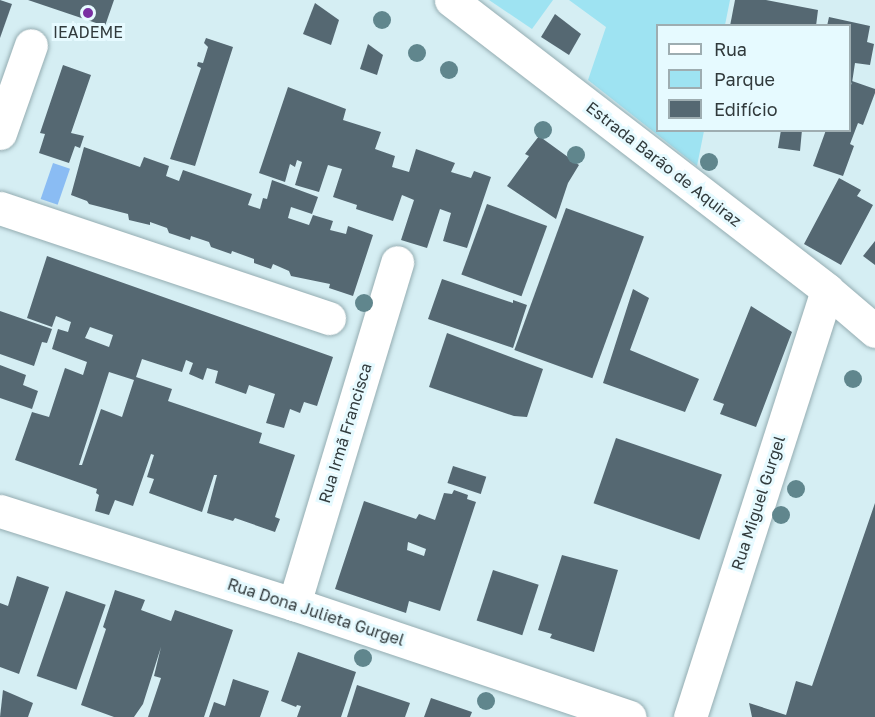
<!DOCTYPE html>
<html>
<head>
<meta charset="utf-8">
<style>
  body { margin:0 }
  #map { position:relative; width:875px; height:717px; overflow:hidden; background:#d5eef3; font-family:"Golos Text",sans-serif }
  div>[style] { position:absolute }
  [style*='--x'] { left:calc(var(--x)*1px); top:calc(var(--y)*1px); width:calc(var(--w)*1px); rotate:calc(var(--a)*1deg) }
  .green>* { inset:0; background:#9ee3f2 }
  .water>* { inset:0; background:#8abcf3; transform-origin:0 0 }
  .building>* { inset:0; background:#556872; transform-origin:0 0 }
  .roads { filter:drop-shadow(0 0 2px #94acb1) drop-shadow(0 0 2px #94acb1) }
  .minor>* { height:33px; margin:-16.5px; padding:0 16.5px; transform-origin:16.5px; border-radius:16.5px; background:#fff }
  .tertiary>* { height:33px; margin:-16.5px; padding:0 16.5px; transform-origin:16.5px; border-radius:16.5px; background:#fff }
  .trees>* { width:18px; height:18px; margin:-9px; border-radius:50%; background:#60868d }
  .dots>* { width:16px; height:16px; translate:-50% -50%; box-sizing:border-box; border:3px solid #e6faff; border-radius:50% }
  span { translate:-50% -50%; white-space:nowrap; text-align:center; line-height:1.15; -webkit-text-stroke:6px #e6faff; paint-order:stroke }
  .poi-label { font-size:16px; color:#313a3c }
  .street-label { font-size:16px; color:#313a3c }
  .legend { position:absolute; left:656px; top:24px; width:195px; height:108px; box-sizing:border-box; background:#e6faff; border:2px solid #9eadb1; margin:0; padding:8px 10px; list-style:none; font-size:18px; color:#313a3c }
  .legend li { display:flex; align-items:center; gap:12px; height:30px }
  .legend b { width:30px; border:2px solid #9eadb1 }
</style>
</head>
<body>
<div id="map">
  <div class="green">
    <i style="clip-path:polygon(489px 0,553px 0,532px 29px)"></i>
    <i style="clip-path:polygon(569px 0,730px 0,725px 25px,658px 26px,658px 130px,704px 131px,697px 166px,588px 80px,606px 27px)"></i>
  </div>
  <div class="water">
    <i style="left:53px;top:163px;width:18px;height:38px;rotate:19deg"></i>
  </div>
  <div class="building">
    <i style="clip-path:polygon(0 0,12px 4px,0 38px)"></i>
    <i style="clip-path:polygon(28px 0,114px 0,105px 26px)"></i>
    <i style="clip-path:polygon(735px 0,766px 0,818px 10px,816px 26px,730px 26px)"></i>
    <i style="clip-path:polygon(315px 3px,339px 20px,331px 45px,303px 34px)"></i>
    <i style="clip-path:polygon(555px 14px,581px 34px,569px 55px,541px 37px)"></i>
    <i style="clip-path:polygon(829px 17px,870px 26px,867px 42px,874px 44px,870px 65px,855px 63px,852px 83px,850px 82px,850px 26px,827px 26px)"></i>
    <i style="clip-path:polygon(206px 38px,233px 47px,195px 166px,170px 159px,201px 68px,197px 66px,198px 62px,203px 63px,208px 47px,204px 43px)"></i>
    <i style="clip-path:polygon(368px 44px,383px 55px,377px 75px,360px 69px)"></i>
    <i style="clip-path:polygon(63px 65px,91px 75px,71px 133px,84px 136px,80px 148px,75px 146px,69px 163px,39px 153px,45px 134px,40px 133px)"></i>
    <i style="clip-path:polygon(852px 81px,875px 89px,875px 93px,863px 125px,858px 123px,850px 144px,854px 146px,843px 176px,813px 166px,826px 130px,850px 130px,850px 89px)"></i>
    <i style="clip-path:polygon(288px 87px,346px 109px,343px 120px,381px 132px,375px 149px,395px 156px,392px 167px,409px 172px,416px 149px,455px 163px,451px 172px,471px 178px,474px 171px,491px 177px,467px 248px,443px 241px,451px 213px,440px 209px,427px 248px,401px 240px,414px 200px,402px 195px,393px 221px,356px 209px,357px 205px,333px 197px,342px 169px,328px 165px,319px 192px,295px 185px,302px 162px,297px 160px,295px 167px,290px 164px,285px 182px,259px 173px)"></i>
    <i style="clip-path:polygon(781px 130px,802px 130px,800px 151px,778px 148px)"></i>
    <i style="clip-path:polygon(539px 136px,579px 165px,568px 183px,556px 219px,507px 186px,529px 156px,525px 154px)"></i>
    <i style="clip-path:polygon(84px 147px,140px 167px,144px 157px,169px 166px,166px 176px,179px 181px,183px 170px,252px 194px,248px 205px,260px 209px,263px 198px,267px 199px,272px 180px,318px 197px,312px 214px,291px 207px,288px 218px,309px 225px,313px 215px,333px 221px,330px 230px,346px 234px,348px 226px,373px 235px,353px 296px,329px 288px,330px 284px,291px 276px,289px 271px,273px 264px,271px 269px,254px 263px,254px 259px,232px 251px,231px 254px,211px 247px,209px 242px,191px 236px,190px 240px,169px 233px,167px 228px,150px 222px,150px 225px,129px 220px,128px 214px,89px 204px,87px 201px,71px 195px)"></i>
    <i style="clip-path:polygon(839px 178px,861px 190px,857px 196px,873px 205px,841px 265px,804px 244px)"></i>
    <i style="left:487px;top:204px;width:64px;height:75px;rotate:20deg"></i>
    <i style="left:566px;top:208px;width:83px;height:151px;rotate:20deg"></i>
    <i style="clip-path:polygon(875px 241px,875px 265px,863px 256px)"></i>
    <i style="clip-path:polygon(evenodd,47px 256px,333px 357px,317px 406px,304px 402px,300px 413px,290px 409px,284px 428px,266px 423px,275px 394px,249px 385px,246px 394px,215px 383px,218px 371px,207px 368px,203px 380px,189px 374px,193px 363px,186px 360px,182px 372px,142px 359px,136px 377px,172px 389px,168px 401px,262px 433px,259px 443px,295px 455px,275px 517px,280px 519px,275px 532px,235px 518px,233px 521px,207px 513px,217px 475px,214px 475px,202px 512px,149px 493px,154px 479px,147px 477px,154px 455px,151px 454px,133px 506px,115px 500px,109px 515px,95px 511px,99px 495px,96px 493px,97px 489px,15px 460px,32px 412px,49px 417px,65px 368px,83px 375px,87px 362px,52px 349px,58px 329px,68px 332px,71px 322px,56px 316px,52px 327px,27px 318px,47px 256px,90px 327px,113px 335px,109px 347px,85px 338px,90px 327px,47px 256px,109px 372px,134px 380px,122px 417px,101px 409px,82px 465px,79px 465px,109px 372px)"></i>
    <i style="clip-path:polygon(442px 279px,513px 303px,513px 300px,527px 305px,513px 348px,428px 319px)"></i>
    <i style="clip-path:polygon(633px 289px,649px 298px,630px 350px,699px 379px,685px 412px,603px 383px)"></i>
    <i style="clip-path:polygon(751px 306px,792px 332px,756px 427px,720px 414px,724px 404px,713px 400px)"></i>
    <i style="clip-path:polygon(0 311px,52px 329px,47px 343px,42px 342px,34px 366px,0 354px)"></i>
    <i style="clip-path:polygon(447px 333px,543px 369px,527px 417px,514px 416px,429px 387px)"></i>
    <i style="clip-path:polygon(0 365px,26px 375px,23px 385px,38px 391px,32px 409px,0 398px)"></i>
    <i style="left:616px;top:438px;width:112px;height:69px;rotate:19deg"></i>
    <i style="left:453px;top:466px;width:35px;height:18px;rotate:18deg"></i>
    <i style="clip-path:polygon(evenodd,454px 490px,468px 495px,467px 499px,476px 502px,440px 611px,409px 601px,406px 613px,335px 589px,364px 501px,416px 519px,419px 514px,435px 520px,444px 493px,452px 494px,454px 490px,408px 542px,426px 549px,424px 556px,407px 550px,408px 542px)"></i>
    <i style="clip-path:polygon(875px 503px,875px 717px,752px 717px,749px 703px,786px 715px,796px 681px,812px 686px)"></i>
    <i style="clip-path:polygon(562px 555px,618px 570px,594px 652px,550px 638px,552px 634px,538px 630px)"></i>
    <i style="left:493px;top:570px;width:48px;height:53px;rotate:18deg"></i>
    <i style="clip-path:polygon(17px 576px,49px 587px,19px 674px,0 667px,0 603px,8px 606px)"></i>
    <i style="clip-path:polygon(115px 590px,145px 600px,141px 610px,171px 621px,175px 610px,233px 630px,204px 717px,148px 717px,161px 678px,154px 676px,161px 647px,143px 704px,134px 717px,114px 717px,81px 705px,106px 629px,103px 627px)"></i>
    <i style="left:66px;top:591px;width:42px;height:90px;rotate:19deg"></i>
    <i style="clip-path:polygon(298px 652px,356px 672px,341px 717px,297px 717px,301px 706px,297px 705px,296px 707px,281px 701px)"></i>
    <i style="clip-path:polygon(233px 679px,269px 691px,260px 717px,209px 717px,214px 702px,225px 706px)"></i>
    <i style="clip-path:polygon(357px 685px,410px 703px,405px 717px,347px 717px)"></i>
    <i style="clip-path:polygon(3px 690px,33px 703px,28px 717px,0 717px)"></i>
    <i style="clip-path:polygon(431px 698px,472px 712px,470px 717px,424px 717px)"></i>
  </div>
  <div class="roads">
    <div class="minor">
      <i style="--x:0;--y:133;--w:93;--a:-70.6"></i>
      <i style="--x:0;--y:208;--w:347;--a:18.5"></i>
      <i style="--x:0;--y:511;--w:308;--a:17.6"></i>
      <i style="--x:294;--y:604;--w:354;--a:18.6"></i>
      <i style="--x:294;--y:604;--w:357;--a:-73.2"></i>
      <i style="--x:690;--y:717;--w:448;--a:-72.2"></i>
    </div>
    <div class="tertiary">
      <i style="--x:451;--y:0;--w:475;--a:37.6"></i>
      <i style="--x:827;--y:290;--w:63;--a:40.5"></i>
    </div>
  </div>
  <div class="trees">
    <i style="left:382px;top:20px"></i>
    <i style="left:417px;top:53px"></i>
    <i style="left:449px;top:70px"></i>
    <i style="left:543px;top:130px"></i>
    <i style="left:576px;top:155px"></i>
    <i style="left:709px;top:162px"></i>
    <i style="left:364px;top:303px"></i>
    <i style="left:853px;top:379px"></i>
    <i style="left:796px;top:489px"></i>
    <i style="left:781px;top:515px"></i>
    <i style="left:363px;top:658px"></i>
    <i style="left:486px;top:701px"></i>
  </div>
  <div class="dots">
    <i style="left:88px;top:13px;background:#792fa2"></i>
  </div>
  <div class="poi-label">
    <span style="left:88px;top:32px">IEADEME</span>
  </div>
  <div class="street-label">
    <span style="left:664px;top:164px;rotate:38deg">Estrada Barão de Aquiraz</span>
    <span style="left:345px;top:433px;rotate:-73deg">Rua Irmã Francisca</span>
    <span style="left:758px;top:503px;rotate:-72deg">Rua Miguel Gurgel</span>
    <span style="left:316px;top:612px;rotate:18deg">Rua Dona Julieta Gurgel</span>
  </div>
  <ul class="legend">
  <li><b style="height:8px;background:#fff"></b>Rua</li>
  <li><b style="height:16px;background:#9ee3f2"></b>Parque</li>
  <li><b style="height:16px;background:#556872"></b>Edifício</li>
  </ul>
</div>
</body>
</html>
